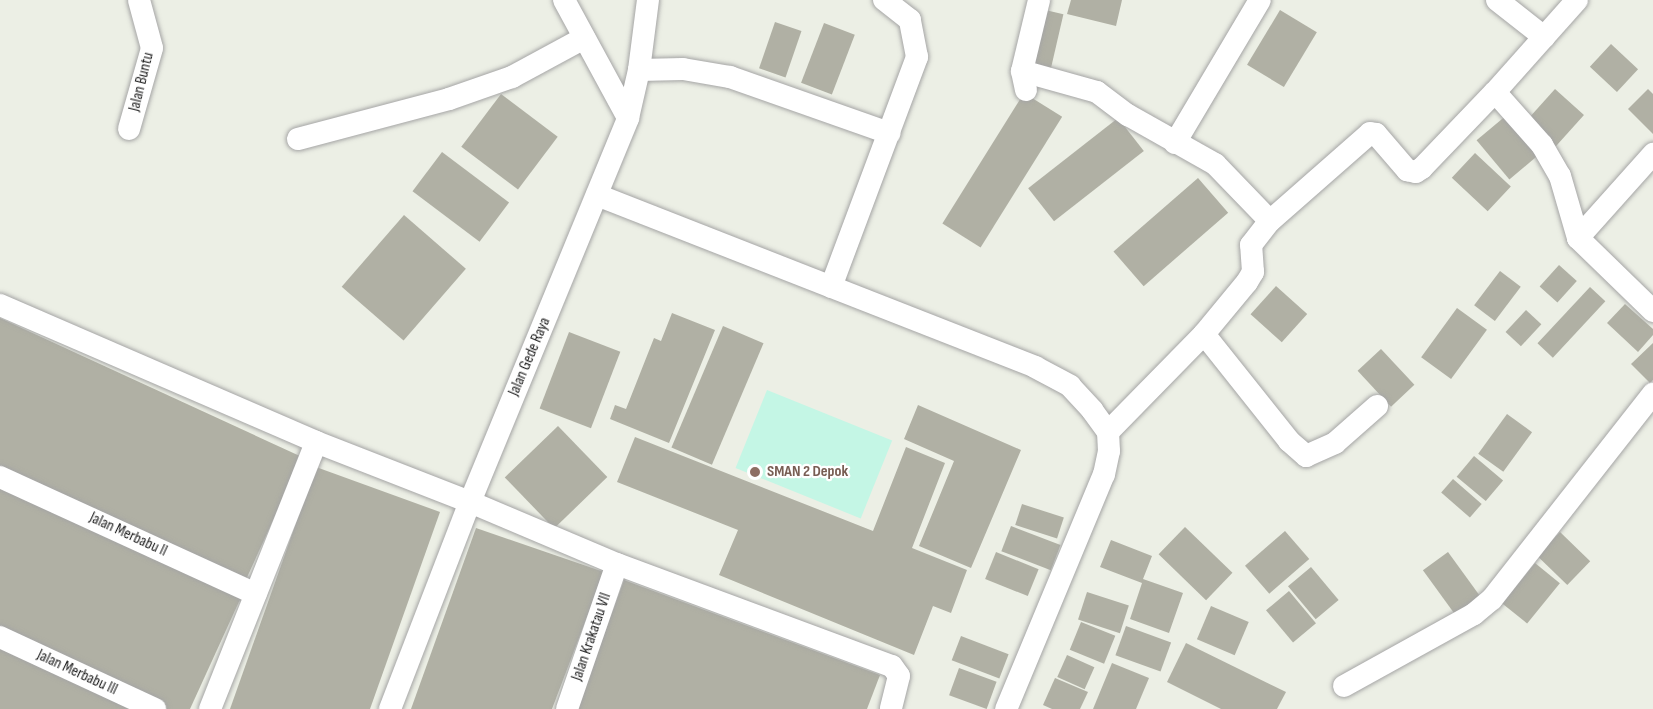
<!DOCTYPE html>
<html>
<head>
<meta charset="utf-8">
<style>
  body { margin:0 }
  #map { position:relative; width:1653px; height:709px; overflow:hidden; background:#ecefe5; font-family:"Sofia Sans Condensed",sans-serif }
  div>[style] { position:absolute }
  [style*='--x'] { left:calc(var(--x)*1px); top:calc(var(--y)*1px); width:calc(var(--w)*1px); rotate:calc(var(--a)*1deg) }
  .park>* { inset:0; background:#c4f6e5; transform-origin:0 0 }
  .building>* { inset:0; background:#b0b0a4; transform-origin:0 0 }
  .roads { filter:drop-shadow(0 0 2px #a5a5a5) drop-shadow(0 0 2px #a5a5a5) }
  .minor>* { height:22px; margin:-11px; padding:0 11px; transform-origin:11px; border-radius:11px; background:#fff }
  .dots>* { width:16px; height:16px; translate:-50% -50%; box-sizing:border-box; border:3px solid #fff; border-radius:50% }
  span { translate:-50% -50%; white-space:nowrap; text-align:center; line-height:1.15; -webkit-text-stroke:4.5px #fff; paint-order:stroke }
  .street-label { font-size:16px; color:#1e1e1e }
  .education-label { font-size:16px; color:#785e54; font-weight:700 }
  .left { translate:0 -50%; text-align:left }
</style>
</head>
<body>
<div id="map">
  <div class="park">
    <i style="left:767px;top:390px;width:135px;height:84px;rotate:22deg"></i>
  </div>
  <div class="building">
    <i style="clip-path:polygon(1071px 0,1122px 0,1116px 26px,1067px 14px)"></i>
    <i style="left:1041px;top:9px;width:23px;height:60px;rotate:13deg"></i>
    <i style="left:1280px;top:10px;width:43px;height:64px;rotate:31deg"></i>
    <i style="left:775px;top:22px;width:28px;height:49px;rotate:19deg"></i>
    <i style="left:824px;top:23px;width:33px;height:64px;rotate:21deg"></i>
    <i style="left:1611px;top:44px;width:37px;height:31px;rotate:43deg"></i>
    <i style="left:1555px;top:89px;width:39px;height:42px;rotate:42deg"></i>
    <i style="clip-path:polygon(1648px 89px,1653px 94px,1653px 134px,1628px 109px)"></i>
    <i style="left:1024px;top:93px;width:45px;height:154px;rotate:32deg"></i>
    <i style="left:501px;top:94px;width:71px;height:66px;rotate:37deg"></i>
    <i style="left:1508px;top:114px;width:51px;height:41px;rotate:50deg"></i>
    <i style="left:1118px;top:118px;width:42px;height:114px;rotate:52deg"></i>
    <i style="left:442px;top:152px;width:84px;height:49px;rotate:37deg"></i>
    <i style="left:1475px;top:153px;width:49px;height:34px;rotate:43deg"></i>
    <i style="left:1198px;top:178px;width:46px;height:112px;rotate:49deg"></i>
    <i style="left:404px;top:215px;width:82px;height:95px;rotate:41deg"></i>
    <i style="left:1559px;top:265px;width:24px;height:29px;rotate:42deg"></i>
    <i style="left:1500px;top:271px;width:26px;height:43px;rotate:37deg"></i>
    <i style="left:1276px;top:286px;width:42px;height:38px;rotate:42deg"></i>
    <i style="left:1590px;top:287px;width:21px;height:77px;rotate:43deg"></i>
    <i style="clip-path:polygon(1625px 304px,1653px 329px,1653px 335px,1638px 352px,1607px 323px)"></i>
    <i style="left:1457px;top:308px;width:37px;height:61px;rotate:36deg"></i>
    <i style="left:1526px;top:310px;width:21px;height:30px;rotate:43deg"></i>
    <i style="clip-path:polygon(672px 313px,715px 330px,669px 443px,610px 419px,615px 405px,626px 409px,654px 338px,661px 341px)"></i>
    <i style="clip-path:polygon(0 318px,302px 457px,244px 584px,0 471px)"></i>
    <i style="left:723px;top:326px;width:44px;height:132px;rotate:23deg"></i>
    <i style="left:569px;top:332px;width:55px;height:82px;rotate:21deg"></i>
    <i style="clip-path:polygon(1653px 343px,1653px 380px,1650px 383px,1631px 364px)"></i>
    <i style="left:1381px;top:349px;width:49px;height:32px;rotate:47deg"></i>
    <i style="clip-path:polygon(918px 405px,1021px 450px,971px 568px,919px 546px,954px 461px,904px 439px)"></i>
    <i style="left:1507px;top:414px;width:31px;height:49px;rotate:36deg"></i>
    <i style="left:558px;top:426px;width:71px;height:74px;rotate:46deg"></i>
    <i style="clip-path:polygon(635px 437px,873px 531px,906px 447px,945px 463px,912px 548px,967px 570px,951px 613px,933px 606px,914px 655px,719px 575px,738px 530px,617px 482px)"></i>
    <i style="left:1474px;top:456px;width:38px;height:27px;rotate:40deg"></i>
    <i style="clip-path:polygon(316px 467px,440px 512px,370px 709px,230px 709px)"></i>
    <i style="left:1453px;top:479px;width:38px;height:18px;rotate:41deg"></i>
    <i style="clip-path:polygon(0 481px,243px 593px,190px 709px,161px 709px,0 635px)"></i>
    <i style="left:1022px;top:504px;width:44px;height:22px;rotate:18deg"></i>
    <i style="left:1011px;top:526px;width:53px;height:27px;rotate:21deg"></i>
    <i style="left:1185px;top:527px;width:66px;height:38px;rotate:44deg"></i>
    <i style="clip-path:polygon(476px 528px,604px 572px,552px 709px,411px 709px)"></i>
    <i style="left:1285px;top:531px;width:37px;height:53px;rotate:49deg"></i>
    <i style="left:1560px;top:532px;width:42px;height:33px;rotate:44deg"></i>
    <i style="clip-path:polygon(1111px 540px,1152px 556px,1143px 579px,1183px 593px,1169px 633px,1130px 619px,1142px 583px,1100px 567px)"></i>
    <i style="left:996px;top:552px;width:46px;height:29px;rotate:22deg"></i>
    <i style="left:1448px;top:552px;width:59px;height:31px;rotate:54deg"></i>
    <i style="left:1535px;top:563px;width:32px;height:52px;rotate:39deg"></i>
    <i style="left:1311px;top:567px;width:43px;height:30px;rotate:50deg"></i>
    <i style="clip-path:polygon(624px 580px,880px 675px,867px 709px,577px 709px)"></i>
    <i style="left:1289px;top:591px;width:42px;height:30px;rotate:50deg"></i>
    <i style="left:1087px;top:592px;width:44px;height:29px;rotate:18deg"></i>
    <i style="left:1211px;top:606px;width:41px;height:36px;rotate:23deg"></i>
    <i style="left:1081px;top:622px;width:37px;height:30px;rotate:22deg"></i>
    <i style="left:1126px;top:626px;width:48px;height:31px;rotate:20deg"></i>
    <i style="left:961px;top:636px;width:51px;height:26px;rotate:21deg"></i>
    <i style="clip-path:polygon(0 641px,148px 709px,0 709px)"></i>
    <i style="clip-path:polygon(1186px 643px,1286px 692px,1277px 709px,1221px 709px,1167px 682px)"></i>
    <i style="left:1067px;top:655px;width:30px;height:24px;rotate:24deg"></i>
    <i style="clip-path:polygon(1112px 663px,1149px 678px,1136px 709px,1093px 709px)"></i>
    <i style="left:959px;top:668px;width:40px;height:29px;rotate:20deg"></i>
    <i style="clip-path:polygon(1055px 678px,1088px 692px,1080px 709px,1052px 709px,1043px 705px)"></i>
  </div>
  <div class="roads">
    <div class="minor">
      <i style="--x:564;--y:0;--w:134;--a:61.5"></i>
      <i style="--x:1497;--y:0;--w:60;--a:38.2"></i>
      <i style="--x:639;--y:70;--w:44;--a:-1.3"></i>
      <i style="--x:683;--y:69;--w:48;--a:9.7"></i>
      <i style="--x:730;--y:77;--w:169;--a:19.4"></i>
      <i style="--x:1022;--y:71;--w:78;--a:15.6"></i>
      <i style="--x:1097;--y:92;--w:39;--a:37"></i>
      <i style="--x:1128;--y:115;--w:100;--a:29.4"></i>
      <i style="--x:1215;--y:164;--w:79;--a:46"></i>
      <i style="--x:1026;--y:90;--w:19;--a:-102"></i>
      <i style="--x:1022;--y:71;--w:73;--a:-76.5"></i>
      <i style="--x:1495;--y:92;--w:71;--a:48.4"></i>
      <i style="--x:1542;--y:145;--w:36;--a:60"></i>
      <i style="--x:1560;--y:176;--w:65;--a:73.8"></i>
      <i style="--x:1578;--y:238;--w:105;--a:44.2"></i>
      <i style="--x:129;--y:129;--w:84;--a:-74.1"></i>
      <i style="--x:152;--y:48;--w:50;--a:-105.2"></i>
      <i style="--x:298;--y:139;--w:156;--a:-14.8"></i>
      <i style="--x:449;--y:99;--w:67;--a:-19.2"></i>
      <i style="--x:512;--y:77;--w:82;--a:-28.4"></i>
      <i style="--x:1175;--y:143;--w:166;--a:-59.3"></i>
      <i style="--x:597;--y:195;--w:471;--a:21.4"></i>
      <i style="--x:1035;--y:367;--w:40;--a:28"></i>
      <i style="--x:1070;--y:386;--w:33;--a:47"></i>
      <i style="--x:1092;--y:410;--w:27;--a:54"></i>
      <i style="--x:1108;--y:432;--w:19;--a:87"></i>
      <i style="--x:1109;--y:451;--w:24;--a:102"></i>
      <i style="--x:1104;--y:474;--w:255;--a:112.6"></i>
      <i style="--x:1578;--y:238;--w:113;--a:-48.2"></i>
      <i style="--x:831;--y:287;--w:246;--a:-69.5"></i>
      <i style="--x:917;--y:57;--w:38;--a:-101"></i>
      <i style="--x:910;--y:20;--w:33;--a:-142"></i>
      <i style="--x:0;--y:305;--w:344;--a:23.4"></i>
      <i style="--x:316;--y:442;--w:165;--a:21.3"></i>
      <i style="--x:470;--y:502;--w:160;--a:22.9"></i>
      <i style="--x:617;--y:564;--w:293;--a:20.4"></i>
      <i style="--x:892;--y:666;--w:12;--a:55"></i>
      <i style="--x:899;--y:676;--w:34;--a:104"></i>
      <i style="--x:1204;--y:334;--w:137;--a:51.5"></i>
      <i style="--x:1289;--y:441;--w:23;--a:41"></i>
      <i style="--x:1306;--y:456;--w:32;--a:-24"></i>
      <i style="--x:1335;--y:443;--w:56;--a:-41.4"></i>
      <i style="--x:1108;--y:432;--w:137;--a:-45.6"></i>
      <i style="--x:1204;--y:334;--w:67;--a:-50.4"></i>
      <i style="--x:1247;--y:282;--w:12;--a:-59"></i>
      <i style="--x:1253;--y:272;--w:27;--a:-94"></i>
      <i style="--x:1251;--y:245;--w:31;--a:-52"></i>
      <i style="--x:1270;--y:221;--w:133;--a:-41.3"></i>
      <i style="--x:1370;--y:133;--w:6;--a:9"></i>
      <i style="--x:1376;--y:134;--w:48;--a:49.3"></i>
      <i style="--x:1407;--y:170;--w:9;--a:13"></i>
      <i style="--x:1416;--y:172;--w:7;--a:-34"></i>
      <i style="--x:1422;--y:168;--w:105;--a:-46.2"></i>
      <i style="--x:1495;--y:92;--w:123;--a:-48.3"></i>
      <i style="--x:0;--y:477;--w:281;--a:24.6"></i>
      <i style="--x:0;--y:637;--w:171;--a:24.9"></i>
      <i style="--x:1344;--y:686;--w:149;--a:-29"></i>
      <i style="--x:1474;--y:614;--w:23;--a:-40"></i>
      <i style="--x:1492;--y:599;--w:261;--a:-51.9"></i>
      <i style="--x:210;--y:709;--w:287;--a:-68.3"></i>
      <i style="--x:390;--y:709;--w:222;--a:-68.9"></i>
      <i style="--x:470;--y:502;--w:415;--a:-67.6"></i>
      <i style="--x:628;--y:118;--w:49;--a:-77.1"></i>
      <i style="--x:639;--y:70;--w:71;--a:-82.7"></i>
      <i style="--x:567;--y:709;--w:153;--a:-71"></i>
    </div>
  </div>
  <div class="dots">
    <i style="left:755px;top:472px;background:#8d6e63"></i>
  </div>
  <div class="street-label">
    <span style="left:142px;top:82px;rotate:-76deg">Jalan Buntu</span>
    <span style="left:530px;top:357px;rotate:-67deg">Jalan Gede Raya</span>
    <span style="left:128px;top:535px;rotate:25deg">Jalan Merbabu II</span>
    <span style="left:592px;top:637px;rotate:-71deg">Jalan Krakatau VII</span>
    <span style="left:77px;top:673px;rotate:25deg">Jalan Merbabu III</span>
  </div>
  <div class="education-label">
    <span class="left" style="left:767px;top:472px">SMAN 2 Depok</span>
  </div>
</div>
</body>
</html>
